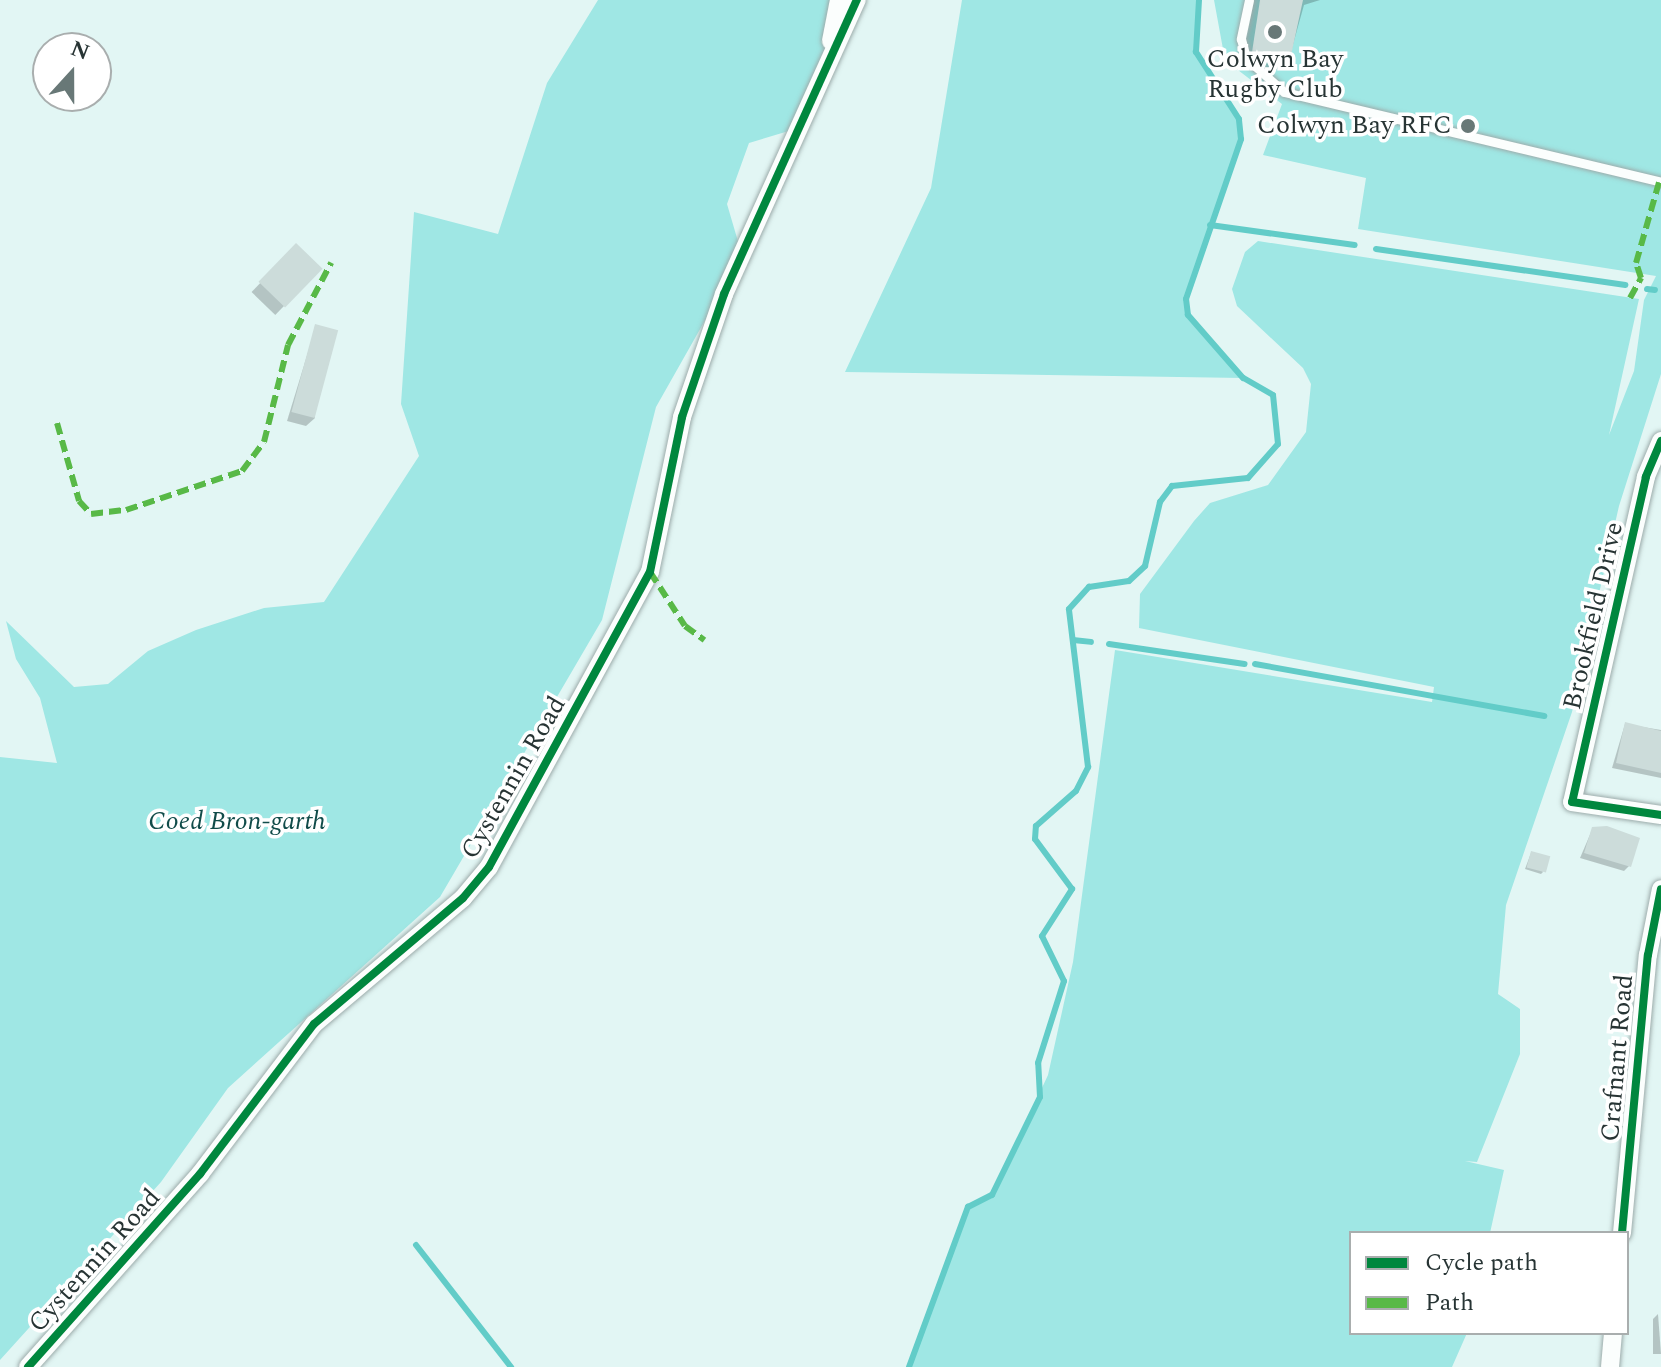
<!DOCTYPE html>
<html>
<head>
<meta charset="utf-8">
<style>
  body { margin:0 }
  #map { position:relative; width:1661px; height:1367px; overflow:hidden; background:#e2f6f4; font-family:Spectral,serif }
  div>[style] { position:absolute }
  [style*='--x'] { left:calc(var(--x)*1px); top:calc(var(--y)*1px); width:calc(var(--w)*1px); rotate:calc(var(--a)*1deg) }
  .green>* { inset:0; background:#9fe7e4 }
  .shadow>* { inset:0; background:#0003; transform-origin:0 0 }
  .stream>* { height:6px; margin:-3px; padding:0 3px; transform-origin:3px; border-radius:3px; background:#62ccc8 }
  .building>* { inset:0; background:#ccdcda; transform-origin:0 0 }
  .roads { filter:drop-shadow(0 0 2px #9dacab) drop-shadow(0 0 2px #9dacab) }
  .service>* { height:9px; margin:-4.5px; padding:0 4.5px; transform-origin:4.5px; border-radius:4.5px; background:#fbfefd }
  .minor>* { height:18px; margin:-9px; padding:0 9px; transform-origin:9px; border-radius:9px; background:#fbfefd }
  .quiet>* { height:6px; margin-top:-3px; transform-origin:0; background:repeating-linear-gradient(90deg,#58b947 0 12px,transparent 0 18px) }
  .cycleway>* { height:8px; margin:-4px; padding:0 4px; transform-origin:4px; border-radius:4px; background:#00873e }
  .dots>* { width:22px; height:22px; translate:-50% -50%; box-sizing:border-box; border:4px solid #fff; border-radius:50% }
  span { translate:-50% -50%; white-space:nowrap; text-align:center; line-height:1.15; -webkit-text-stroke:7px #fff; paint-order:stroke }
  .poi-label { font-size:26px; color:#273434 }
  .right { translate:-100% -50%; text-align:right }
  .street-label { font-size:26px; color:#273434 }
  .park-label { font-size:26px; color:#114c4a; font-style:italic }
  .legend { position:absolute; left:1349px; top:1231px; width:280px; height:104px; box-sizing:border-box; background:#fff; border:2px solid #a9aeae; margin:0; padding:10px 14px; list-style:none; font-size:24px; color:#273434 }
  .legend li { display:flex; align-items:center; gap:16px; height:40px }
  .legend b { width:40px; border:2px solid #a9aeae }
  .north { position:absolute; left:32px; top:32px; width:80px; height:80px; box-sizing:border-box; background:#fff; border:2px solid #a9aeae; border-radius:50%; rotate:21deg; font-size:22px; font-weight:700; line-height:32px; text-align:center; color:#273434 }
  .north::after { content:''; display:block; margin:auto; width:28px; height:36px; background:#687877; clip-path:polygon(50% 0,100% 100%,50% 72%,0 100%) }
</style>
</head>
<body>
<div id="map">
  <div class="green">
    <i style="clip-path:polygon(598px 0,837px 0,824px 80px,802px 127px,749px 143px,727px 204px,742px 255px,656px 407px,602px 620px,440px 897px,228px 1088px,161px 1182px,0 1360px,0 757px,57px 763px,40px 698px,16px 659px,6px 621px,74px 687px,108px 684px,148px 651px,196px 630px,264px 608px,324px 602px,419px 456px,401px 404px,414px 212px,498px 234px,547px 83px)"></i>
    <i style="clip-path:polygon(962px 0,1199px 0,1196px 53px,1239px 119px,1241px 139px,1186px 299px,1188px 315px,1243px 378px,845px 372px,931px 188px)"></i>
    <i style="clip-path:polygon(1214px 0,1661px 0,1661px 374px,1619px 506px,1572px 712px,1506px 905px,1498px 994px,1520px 1009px,1520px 1054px,1477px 1162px,1465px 1161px,1504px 1170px,1490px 1233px,1351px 1233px,1351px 1333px,1467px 1333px,1452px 1367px,909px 1367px,968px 1207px,992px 1195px,1048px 1075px,1073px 962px,1115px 650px,1432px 702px,1434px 687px,1139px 628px,1140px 594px,1194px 521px,1210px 503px,1268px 485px,1306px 432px,1311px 384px,1303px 368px,1237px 306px,1232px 289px,1245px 252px,1258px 241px,1639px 299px,1609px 435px,1634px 371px,1644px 300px,1656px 276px,1358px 229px,1366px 178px,1263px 155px,1282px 104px,1225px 60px)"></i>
  </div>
  <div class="shadow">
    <i style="clip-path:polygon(1320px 0,1304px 5px,1289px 59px,1277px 70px,1242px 63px,1254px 0)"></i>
    <i style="left:296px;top:246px;width:33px;height:64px;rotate:44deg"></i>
    <i style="clip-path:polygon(316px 326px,315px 418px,306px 426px,287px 421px)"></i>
    <i style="clip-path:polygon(1625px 724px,1661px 730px,1661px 778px,1612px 768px)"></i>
    <i style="clip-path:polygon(1592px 830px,1629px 866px,1624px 871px,1580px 858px)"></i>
    <i style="clip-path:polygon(1531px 853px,1543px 872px,1541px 874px,1525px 869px)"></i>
    <i style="clip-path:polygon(1658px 1314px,1661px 1354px,1653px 1354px,1653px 1319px)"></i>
  </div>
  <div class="stream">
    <i style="--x:1210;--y:225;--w:146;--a:7.9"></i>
    <i style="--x:1376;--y:249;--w:252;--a:8.2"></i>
    <i style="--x:1647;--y:289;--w:8;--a:7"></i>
    <i style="--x:1073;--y:640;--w:18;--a:6"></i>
    <i style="--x:1109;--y:644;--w:137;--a:8.4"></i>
    <i style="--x:1255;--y:664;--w:294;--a:10.2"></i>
    <i style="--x:416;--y:1245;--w:155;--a:52.1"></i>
    <i style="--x:909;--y:1367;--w:171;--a:-69.8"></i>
    <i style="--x:968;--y:1207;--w:27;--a:-27"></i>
    <i style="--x:992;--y:1195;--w:109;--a:-63.9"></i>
    <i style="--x:1040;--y:1097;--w:34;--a:-93"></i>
    <i style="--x:1038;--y:1063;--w:86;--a:-72.4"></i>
    <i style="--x:1064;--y:981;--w:50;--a:-116.1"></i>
    <i style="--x:1042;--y:936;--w:56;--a:-57.4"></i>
    <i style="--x:1072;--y:889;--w:62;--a:-126.5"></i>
    <i style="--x:1035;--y:839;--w:13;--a:-86"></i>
    <i style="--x:1036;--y:826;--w:53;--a:-41.2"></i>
    <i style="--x:1076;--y:791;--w:27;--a:-63"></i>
    <i style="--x:1088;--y:767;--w:159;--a:-96.9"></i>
    <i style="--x:1069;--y:609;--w:30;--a:-48"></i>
    <i style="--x:1089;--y:587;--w:40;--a:-8.5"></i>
    <i style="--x:1129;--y:581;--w:22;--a:-43"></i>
    <i style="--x:1145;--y:566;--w:66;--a:-76.8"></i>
    <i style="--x:1160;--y:502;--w:20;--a:-53"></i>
    <i style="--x:1172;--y:486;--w:76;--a:-6"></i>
    <i style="--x:1248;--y:478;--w:45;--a:-48.6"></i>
    <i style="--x:1278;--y:444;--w:49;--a:-95.8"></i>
    <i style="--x:1273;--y:395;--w:34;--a:-150"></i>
    <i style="--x:1243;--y:378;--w:84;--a:-131.1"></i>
    <i style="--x:1188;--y:315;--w:16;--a:-97"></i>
    <i style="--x:1186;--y:299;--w:169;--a:-71"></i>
    <i style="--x:1241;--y:139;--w:20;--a:-96"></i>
    <i style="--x:1239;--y:119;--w:80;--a:-122.7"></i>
    <i style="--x:1196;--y:52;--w:52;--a:-86.7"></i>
  </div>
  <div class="building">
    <i style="clip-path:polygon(1260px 0,1303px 0,1290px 60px,1252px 52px)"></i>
    <i style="left:296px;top:243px;width:37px;height:54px;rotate:44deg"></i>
    <i style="left:315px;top:324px;width:24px;height:91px;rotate:15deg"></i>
    <i style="clip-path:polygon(1625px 722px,1661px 731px,1661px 773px,1616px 763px)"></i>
    <i style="clip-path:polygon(1607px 826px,1640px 838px,1631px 867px,1584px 853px,1592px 827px)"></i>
    <i style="left:1531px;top:851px;width:20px;height:17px;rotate:15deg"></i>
  </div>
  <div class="roads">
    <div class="service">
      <i style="--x:1249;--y:0;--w:40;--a:102"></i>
      <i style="--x:1241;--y:39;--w:20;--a:75"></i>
      <i style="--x:1246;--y:58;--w:51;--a:41.8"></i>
      <i style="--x:1284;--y:92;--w:388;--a:13.4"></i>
    </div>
    <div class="minor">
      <i style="--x:831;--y:41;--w:42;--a:-79"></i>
      <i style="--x:1661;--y:441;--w:39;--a:113"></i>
      <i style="--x:1646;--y:477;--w:333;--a:102.8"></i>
      <i style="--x:1572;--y:802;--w:90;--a:8.3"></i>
      <i style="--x:1622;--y:1233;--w:279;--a:-84.7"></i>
      <i style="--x:1648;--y:955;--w:67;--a:-78.9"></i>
      <i style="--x:28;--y:1367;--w:259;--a:-48.3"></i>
      <i style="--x:200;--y:1174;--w:188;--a:-52.8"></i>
      <i style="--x:314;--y:1024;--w:195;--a:-40.2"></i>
      <i style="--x:463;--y:898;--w:40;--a:-50"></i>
      <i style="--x:489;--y:867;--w:336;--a:-61.4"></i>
      <i style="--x:650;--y:572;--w:158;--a:-78.3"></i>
      <i style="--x:682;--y:417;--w:130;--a:-71.1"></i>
      <i style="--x:724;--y:294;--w:323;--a:-65.7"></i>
      <i style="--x:1610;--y:1367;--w:34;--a:-85"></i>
    </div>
  </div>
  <div class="quiet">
    <i style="--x:1630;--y:298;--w:23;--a:-61"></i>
    <i style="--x:1641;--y:278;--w:16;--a:-108"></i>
    <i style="--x:1636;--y:263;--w:84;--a:-74.1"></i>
    <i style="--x:57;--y:423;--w:81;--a:74.2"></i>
    <i style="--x:79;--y:501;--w:18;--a:47"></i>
    <i style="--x:91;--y:514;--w:35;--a:-7"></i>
    <i style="--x:126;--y:510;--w:122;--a:-18.6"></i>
    <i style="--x:242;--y:471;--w:36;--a:-53"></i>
    <i style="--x:264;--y:442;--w:100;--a:-76.1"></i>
    <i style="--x:288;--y:345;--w:93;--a:-62.3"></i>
    <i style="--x:650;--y:572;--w:64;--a:57.1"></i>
    <i style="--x:685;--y:626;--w:24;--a:36"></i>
  </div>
  <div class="cycleway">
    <i style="--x:1661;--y:441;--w:39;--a:113"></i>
    <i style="--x:1646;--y:477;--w:333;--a:102.8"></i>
    <i style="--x:1572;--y:802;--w:90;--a:8.3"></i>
    <i style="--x:1622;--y:1233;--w:279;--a:-84.7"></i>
    <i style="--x:1648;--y:955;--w:67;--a:-78.9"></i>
    <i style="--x:28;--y:1367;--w:259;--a:-48.3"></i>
    <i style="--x:200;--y:1174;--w:188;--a:-52.8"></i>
    <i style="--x:314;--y:1024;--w:195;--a:-40.2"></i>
    <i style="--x:463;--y:898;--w:40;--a:-50"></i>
    <i style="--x:489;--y:867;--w:336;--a:-61.4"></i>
    <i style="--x:650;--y:572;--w:158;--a:-78.3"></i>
    <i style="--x:682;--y:417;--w:130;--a:-71.1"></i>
    <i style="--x:724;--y:294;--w:323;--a:-65.7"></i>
  </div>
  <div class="dots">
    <i style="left:1275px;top:32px;background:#687877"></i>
    <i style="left:1468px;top:126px;background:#687877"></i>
  </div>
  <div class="poi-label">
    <span style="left:1275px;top:75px">Colwyn Bay<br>Rugby Club</span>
    <span class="right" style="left:1452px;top:126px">Colwyn Bay RFC</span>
  </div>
  <div class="street-label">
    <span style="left:1594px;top:616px;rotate:-77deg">Brookfield Drive</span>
    <span style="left:514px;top:778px;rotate:-60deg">Cystennin Road</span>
    <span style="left:1618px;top:1058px;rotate:-85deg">Crafnant Road</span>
    <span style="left:95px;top:1261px;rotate:-48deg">Cystennin Road</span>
  </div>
  <div class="park-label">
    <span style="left:237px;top:822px">Coed Bron-garth</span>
  </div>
  <ul class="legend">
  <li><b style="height:10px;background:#00873e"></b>Cycle path</li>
  <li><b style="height:10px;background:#58b947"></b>Path</li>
  </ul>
  <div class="north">N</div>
</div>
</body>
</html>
